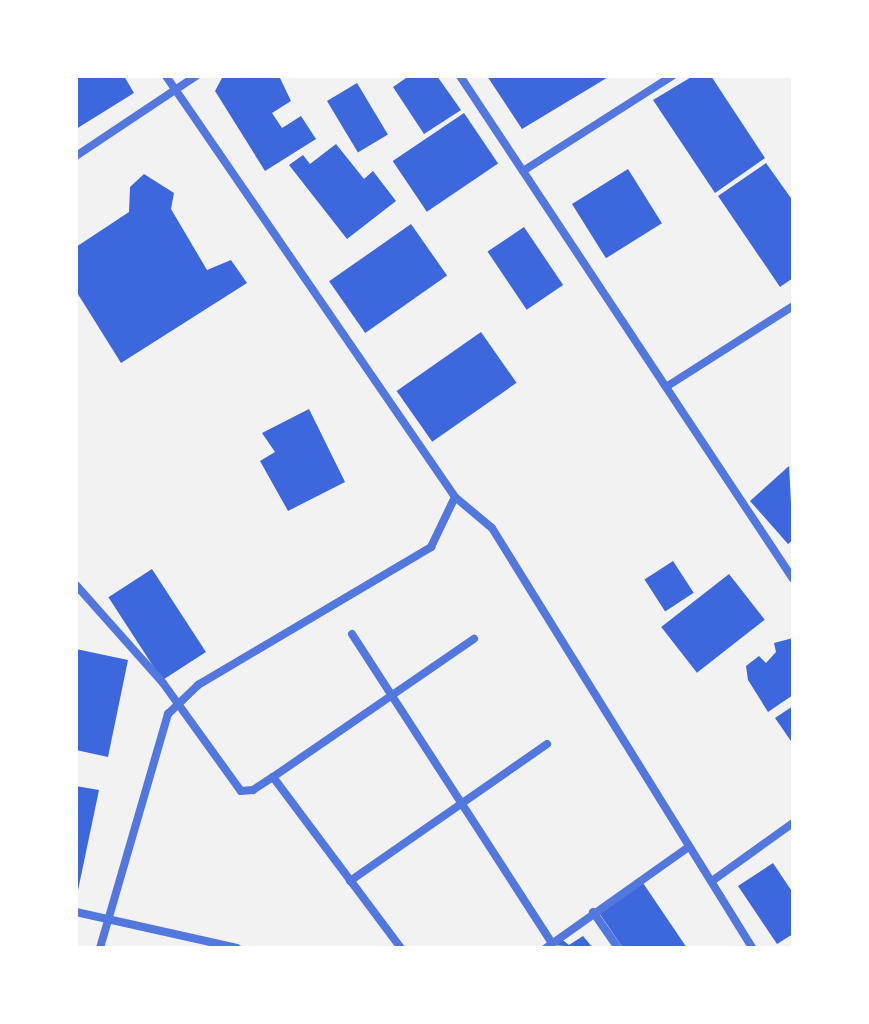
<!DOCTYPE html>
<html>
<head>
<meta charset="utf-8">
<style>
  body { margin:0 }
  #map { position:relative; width:869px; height:1024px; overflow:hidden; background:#f2f2f2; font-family:"Fira Sans Condensed",sans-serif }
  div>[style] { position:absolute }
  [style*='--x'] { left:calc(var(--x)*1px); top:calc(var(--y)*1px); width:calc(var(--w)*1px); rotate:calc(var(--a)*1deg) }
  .building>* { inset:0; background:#3d67dc; transform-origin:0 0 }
  .minor>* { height:8px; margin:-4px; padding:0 4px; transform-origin:4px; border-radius:4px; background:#5277de }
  span { translate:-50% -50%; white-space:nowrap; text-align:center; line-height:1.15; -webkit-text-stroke:6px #fff; paint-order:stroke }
  .frame { position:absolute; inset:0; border:78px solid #fff; pointer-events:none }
</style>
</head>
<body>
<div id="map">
  <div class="building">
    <i style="clip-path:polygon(76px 76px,124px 76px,134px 93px,76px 129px)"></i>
    <i style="clip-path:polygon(223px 76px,279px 76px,291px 101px,272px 113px,282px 128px,301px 116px,316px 139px,265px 171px,215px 91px)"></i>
    <i style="clip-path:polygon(409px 76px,437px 76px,461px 110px,424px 134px,393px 87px)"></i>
    <i style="clip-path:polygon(487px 76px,610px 76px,522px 129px)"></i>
    <i style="clip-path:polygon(693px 76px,711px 76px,765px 158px,715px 193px,653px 100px)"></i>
    <i style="left:357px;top:83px;width:60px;height:35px;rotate:59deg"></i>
    <i style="left:464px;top:113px;width:61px;height:86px;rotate:56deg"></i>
    <i style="clip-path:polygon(336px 144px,364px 179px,373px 171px,396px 201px,347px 239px,289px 165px,303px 155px,310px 164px)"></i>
    <i style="clip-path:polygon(766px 163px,793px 201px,793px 278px,780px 287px,718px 196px)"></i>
    <i style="left:628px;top:169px;width:64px;height:66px;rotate:58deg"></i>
    <i style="clip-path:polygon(144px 174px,174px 193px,171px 209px,207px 270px,231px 260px,247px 283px,121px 363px,76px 291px,76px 247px,129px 212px,130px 187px)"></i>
    <i style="left:411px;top:224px;width:63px;height:100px;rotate:55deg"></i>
    <i style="left:524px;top:227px;width:70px;height:44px;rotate:56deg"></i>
    <i style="left:481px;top:332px;width:62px;height:103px;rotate:55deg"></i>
    <i style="clip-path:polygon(309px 409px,345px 482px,288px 511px,260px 461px,275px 452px,262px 433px)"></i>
    <i style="clip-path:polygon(789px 466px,793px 540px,788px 544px,750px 501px)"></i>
    <i style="left:673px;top:561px;width:38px;height:34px;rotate:57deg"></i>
    <i style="left:152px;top:569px;width:99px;height:52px;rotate:57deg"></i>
    <i style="left:729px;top:574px;width:58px;height:86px;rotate:52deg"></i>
    <i style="clip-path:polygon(793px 638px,793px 695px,768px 712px,748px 680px,746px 666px,759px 656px,766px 663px,776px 652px,774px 643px)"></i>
    <i style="clip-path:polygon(76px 649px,128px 660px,108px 757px,76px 750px)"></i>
    <i style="clip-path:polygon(793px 706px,793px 744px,775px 718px)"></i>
    <i style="clip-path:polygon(76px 786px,99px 790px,77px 895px,76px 895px)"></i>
    <i style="clip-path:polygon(773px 863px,793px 893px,793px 934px,777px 944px,738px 886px)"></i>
    <i style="clip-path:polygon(643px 883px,687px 948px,623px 948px,599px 913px)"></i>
    <i style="clip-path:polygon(583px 936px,593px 948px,552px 945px,560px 938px,569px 945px)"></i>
  </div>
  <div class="minor">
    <i style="--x:166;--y:76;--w:511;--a:55.53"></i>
    <i style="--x:455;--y:497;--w:48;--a:40"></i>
    <i style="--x:492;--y:528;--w:494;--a:58.2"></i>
    <i style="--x:460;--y:76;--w:603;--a:56.49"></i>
    <i style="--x:76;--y:156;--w:144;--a:-33.7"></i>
    <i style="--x:523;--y:171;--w:177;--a:-32.5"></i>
    <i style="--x:666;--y:387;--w:151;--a:-32.5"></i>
    <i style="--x:76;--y:585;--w:131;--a:48.4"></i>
    <i style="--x:163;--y:683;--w:133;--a:54.2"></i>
    <i style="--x:241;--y:791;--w:12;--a:-5"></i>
    <i style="--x:253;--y:790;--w:24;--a:-33"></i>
    <i style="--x:273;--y:777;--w:244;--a:-34.5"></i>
    <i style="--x:352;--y:634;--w:368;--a:57.1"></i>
    <i style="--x:273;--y:777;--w:214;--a:53.2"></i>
    <i style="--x:350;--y:881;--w:240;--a:-34.8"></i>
    <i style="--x:712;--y:881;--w:100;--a:-35.6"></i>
    <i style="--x:76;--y:912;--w:165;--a:12.6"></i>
    <i style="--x:593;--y:912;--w:44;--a:55.2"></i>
    <i style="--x:100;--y:948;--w:244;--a:-73.8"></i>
    <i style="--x:168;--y:714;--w:42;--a:-44"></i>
    <i style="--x:198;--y:685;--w:271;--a:-30.6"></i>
    <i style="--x:431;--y:547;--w:55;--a:-64.4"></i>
    <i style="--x:546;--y:948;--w:173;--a:-35.3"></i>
  </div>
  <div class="frame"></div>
</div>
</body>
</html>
